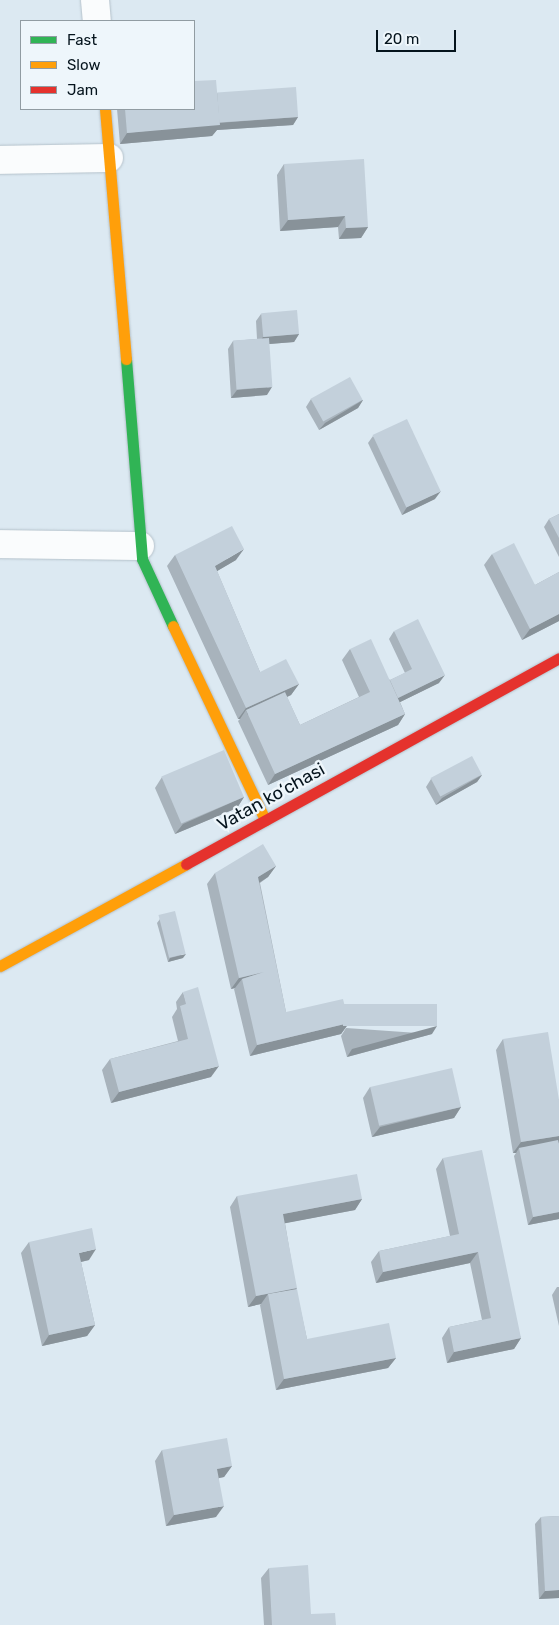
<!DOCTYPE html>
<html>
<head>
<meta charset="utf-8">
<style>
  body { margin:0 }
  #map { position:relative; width:559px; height:1625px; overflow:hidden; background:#dce9f2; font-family:Rubik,sans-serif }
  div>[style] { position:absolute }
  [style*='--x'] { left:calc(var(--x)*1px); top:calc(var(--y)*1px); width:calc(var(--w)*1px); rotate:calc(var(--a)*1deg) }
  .roads { filter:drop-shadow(0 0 1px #b4c1ca) drop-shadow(0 0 1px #b4c1ca) }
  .street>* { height:28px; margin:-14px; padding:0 14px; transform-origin:14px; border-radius:14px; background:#fafcfd }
  .fast>* { height:11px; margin:-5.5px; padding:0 5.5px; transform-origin:5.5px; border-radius:5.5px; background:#30b455 }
  .slow>* { height:11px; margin:-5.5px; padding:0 5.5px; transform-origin:5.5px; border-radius:5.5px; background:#ff9f0a }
  .jam>* { height:11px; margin:-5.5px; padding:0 5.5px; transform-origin:5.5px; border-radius:5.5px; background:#e5322d }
  .wall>* { inset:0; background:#a8b3bc }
  .shaded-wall>* { inset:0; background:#889299 }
  .building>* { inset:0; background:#c3d0db; transform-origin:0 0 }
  span { translate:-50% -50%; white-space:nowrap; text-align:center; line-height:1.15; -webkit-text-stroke:5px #eef6fb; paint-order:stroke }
  .street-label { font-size:18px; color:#05141d }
  .legend { position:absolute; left:20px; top:20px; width:175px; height:90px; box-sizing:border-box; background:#eef6fb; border:1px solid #919ca2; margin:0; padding:6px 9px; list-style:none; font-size:15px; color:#05141d }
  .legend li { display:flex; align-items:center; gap:10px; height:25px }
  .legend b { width:25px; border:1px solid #919ca2 }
  .scale { position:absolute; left:376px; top:30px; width:80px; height:22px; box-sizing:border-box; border:2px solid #05141d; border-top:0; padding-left:6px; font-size:15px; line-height:18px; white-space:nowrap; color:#05141d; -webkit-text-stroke:4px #eef6fb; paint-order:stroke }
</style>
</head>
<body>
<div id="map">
  <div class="roads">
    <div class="street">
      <i style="--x:95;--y:0;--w:21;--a:85"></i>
      <i style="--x:0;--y:160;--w:109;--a:-1.1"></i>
      <i style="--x:0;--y:544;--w:140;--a:0.8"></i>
    </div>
    <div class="fast">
      <i style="--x:126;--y:359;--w:201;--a:85.4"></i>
      <i style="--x:142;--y:559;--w:74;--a:65.2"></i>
    </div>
    <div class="slow">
      <i style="--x:105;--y:109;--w:251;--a:85.2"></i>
      <i style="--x:173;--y:626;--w:215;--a:64.6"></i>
      <i style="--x:0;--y:966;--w:212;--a:-28.7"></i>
    </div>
    <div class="jam">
      <i style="--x:186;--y:864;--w:426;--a:-28.9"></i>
    </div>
  </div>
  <div class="wall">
    <i style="clip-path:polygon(217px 93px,298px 117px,293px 125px,217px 130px,212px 136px,120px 144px,117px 109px,194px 109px)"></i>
    <i style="clip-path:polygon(284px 164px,368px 227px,361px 238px,339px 239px,338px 227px,280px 231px,277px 175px)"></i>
    <i style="clip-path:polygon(261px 314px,299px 334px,294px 342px,269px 344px,267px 395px,231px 398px,228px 349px,233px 341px,257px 339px,256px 321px)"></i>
    <i style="clip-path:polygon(311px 399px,363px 400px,358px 408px,319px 430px,306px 407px)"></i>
    <i style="clip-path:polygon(373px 436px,435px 499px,402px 515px,368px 443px)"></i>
    <i style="clip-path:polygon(559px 514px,559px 557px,544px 527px,549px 519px)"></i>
    <i style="clip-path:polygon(492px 554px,535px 585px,559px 572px,559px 621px,522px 640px,484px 565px)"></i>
    <i style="clip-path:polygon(175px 555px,236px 560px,217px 571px,260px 672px,299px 684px,291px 695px,287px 697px,300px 725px,359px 697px,342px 660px,350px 649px,390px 680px,405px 673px,389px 639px,394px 631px,439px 683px,400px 702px,405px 714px,398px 725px,268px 785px,238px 721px,240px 719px,238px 719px,167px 566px)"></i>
    <i style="clip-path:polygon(482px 775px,477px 782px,436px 805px,426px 787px,431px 779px)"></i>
    <i style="clip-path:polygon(162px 777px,244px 797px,237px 808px,175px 834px,155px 788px)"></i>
    <i style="clip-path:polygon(276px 866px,268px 877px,260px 883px,286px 1012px,349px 1023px,341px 1034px,250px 1056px,234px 989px,235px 988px,231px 989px,207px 884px,215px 873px)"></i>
    <i style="clip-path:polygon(160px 919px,183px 958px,168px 962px,157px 923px)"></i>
    <i style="clip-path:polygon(183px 992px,211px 1077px,111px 1103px,102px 1070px,110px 1059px,178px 1041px,172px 1017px,177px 1009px,176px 1002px)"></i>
    <i style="clip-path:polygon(346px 1028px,432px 1034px,347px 1057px,341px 1036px)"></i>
    <i style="clip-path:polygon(503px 1039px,559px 1100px,559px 1219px,528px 1225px,514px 1156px,516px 1153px,513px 1153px,496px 1050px)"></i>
    <i style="clip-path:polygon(370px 1087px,461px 1107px,454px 1118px,372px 1137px,363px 1098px)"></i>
    <i style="clip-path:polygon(443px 1158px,521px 1338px,514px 1349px,447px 1363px,442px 1338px,449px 1327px,482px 1320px,470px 1263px,376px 1283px,371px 1262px,379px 1251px,450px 1236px,436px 1169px)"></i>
    <i style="clip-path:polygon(237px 1196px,362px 1199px,355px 1210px,285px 1223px,296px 1289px,307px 1339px,396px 1358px,388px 1368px,276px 1390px,260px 1305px,261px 1304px,248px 1307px,230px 1207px)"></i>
    <i style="clip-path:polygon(29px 1242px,89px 1260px,81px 1262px,95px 1325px,87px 1336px,42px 1346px,21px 1253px)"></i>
    <i style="clip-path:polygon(557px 1287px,559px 1287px,559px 1326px,552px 1295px)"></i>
    <i style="clip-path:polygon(162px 1450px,232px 1466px,224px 1477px,219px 1478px,216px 1517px,166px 1526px,155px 1461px)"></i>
    <i style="clip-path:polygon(559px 1516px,559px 1598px,539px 1599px,535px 1524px,541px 1517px)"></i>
    <i style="clip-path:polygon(269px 1568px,311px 1614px,336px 1625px,264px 1625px,261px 1578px)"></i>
  </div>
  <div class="shaded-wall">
    <i style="clip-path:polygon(298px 117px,293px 125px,217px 130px,212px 136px,120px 144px,127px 133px,218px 123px)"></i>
    <i style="clip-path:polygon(345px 216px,338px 227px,280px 231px,288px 220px)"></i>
    <i style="clip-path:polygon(368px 227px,361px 238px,339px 239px,346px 228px)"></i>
    <i style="clip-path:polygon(299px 334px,294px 342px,257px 345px,263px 337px)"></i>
    <i style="clip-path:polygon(272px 387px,267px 395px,231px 398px,237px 390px)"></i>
    <i style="clip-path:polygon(363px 400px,358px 408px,319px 430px,325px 423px)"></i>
    <i style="clip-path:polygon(441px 491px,435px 499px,402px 515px,407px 507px)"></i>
    <i style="clip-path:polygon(244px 549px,236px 560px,207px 577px,215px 566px)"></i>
    <i style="clip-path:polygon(559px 614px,559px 621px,522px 640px,530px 629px)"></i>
    <i style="clip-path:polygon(445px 675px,439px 683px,390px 707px,396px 699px)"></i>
    <i style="clip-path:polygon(299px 684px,291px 695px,248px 715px,246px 710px,240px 719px,238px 719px,246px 708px)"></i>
    <i style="clip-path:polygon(405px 714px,398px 725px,268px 785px,275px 774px)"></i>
    <i style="clip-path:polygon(482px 775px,477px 782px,436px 805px,442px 798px)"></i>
    <i style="clip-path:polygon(244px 797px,237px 808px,175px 834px,183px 824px)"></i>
    <i style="clip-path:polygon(276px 866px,268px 877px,251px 888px,258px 877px)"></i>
    <i style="clip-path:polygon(186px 954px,183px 958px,168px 962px,170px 958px)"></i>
    <i style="clip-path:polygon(264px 972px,242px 979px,235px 988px,231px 989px,239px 978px)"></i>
    <i style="clip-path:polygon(349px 1023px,341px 1034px,250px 1056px,257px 1045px)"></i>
    <i style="clip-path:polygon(437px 1026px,432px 1034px,347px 1057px,352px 1049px)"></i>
    <i style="clip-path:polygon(219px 1066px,211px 1077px,111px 1103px,119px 1092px)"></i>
    <i style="clip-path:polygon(461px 1107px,454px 1118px,372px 1137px,380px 1127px)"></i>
    <i style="clip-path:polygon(559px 1136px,559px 1143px,519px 1148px,516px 1153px,513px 1153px,521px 1142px)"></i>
    <i style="clip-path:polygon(362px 1199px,355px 1210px,276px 1225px,283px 1214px)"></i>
    <i style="clip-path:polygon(559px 1212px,559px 1219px,528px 1225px,533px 1217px)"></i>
    <i style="clip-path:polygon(96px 1249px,89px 1260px,72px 1264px,79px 1253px)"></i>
    <i style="clip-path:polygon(478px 1252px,470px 1263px,376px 1283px,383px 1272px)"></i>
    <i style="clip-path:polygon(297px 1288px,290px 1299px,268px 1294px,261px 1304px,248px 1307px,256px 1296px)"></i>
    <i style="clip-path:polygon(95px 1325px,87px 1336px,42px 1346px,49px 1335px)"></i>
    <i style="clip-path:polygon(521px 1338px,514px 1349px,447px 1363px,454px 1352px)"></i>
    <i style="clip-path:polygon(396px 1358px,388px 1368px,276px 1390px,284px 1379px)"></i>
    <i style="clip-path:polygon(232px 1466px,224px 1477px,209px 1480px,217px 1469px)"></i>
    <i style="clip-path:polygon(224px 1506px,216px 1517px,166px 1526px,174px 1515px)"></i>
    <i style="clip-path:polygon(559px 1590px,559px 1598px,539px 1599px,545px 1591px)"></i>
  </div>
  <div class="building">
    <i style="clip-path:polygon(216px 80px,220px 125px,127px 133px,125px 109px,194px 109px,194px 81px)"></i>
    <i style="left:296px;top:87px;width:30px;height:79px;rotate:86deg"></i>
    <i style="clip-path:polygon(364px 159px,368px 227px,346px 228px,345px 216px,288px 220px,284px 164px)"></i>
    <i style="left:297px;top:310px;width:24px;height:36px;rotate:85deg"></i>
    <i style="left:269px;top:338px;width:49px;height:36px;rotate:86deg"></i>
    <i style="left:350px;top:377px;width:26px;height:45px;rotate:61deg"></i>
    <i style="left:407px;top:419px;width:80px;height:38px;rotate:65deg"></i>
    <i style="clip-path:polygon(559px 514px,559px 538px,549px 519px)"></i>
    <i style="clip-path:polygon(232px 526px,244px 549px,215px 566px,260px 672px,286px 659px,299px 684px,246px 708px,175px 555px)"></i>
    <i style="clip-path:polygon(514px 543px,535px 585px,559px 572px,559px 614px,530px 629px,492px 554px)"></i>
    <i style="clip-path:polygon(418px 619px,445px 675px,398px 698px,390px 680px,412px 669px,394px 631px)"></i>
    <i style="clip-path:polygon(371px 639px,405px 714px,275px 774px,246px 710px,285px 692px,300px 725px,370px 692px,350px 649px)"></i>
    <i style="left:224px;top:750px;width:51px;height:68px;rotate:67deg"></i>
    <i style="left:472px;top:756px;width:21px;height:47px;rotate:62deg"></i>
    <i style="clip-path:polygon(263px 844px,276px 866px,258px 877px,286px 1012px,343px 999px,349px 1023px,257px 1045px,242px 979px,264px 972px,239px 978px,215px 873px)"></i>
    <i style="left:175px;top:911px;width:44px;height:17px;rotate:76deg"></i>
    <i style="clip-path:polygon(198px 987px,219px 1066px,119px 1092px,110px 1059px,188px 1039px,180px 1006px,186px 1004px,183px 992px)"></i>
    <i style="left:437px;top:1004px;width:22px;height:94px;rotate:90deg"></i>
    <i style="clip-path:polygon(548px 1032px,559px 1100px,559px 1136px,521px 1142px,503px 1039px)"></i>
    <i style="left:452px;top:1068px;width:40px;height:84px;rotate:77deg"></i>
    <i style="clip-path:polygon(558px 1140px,559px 1144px,559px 1212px,533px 1217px,519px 1148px)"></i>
    <i style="clip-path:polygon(482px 1150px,521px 1338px,454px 1352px,449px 1327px,491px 1318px,478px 1252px,383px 1272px,379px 1251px,459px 1234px,443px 1158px)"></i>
    <i style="clip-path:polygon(357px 1174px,362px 1199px,283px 1214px,297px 1288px,256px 1296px,237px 1196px)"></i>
    <i style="clip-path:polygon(92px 1228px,96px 1249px,79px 1253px,95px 1325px,49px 1335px,29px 1242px)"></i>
    <i style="clip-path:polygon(297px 1289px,307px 1339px,389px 1323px,396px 1358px,284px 1379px,268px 1294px)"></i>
    <i style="clip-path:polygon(227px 1438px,232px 1466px,217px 1469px,224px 1506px,174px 1515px,162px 1450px)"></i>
    <i style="clip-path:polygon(559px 1516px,559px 1590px,545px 1591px,541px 1517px)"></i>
    <i style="clip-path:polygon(308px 1565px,311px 1614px,335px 1613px,336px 1625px,272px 1625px,269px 1568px)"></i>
  </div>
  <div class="street-label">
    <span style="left:271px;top:797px;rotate:-29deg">Vatan ko‘chasi</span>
  </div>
  <ul class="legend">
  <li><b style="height:6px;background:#30b455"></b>Fast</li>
  <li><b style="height:6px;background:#ff9f0a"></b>Slow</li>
  <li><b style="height:6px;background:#e5322d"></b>Jam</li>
  </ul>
  <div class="scale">20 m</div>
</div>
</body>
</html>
